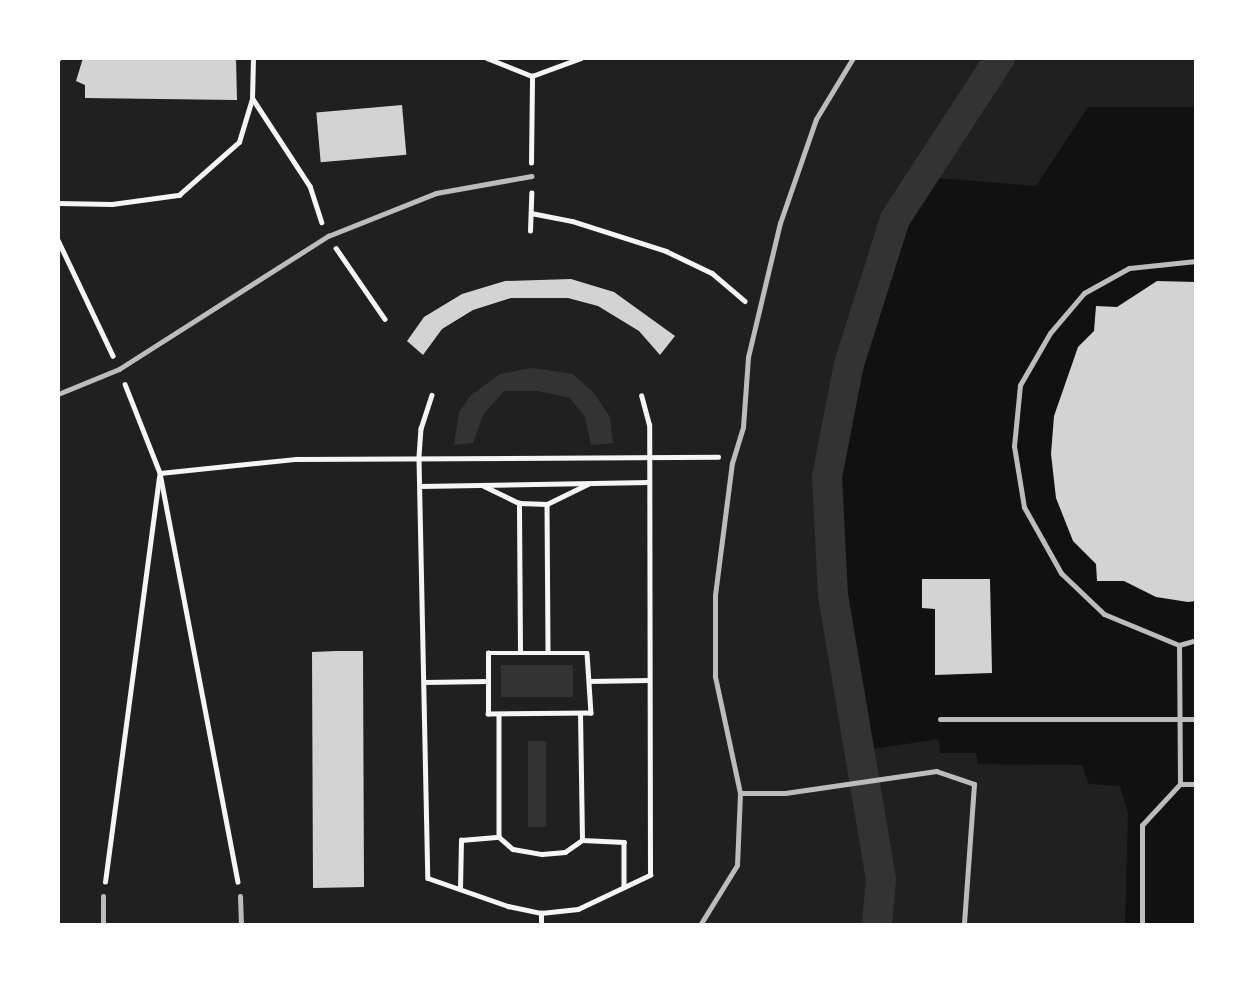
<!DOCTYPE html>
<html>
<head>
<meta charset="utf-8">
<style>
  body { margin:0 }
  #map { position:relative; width:1254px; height:983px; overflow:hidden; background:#111; font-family:Signika,sans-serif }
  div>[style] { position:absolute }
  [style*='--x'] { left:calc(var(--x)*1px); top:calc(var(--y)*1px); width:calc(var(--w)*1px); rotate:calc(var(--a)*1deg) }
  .green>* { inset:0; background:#202020 }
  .water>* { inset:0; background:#333; transform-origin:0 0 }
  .canal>* { height:30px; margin:-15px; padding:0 15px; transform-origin:15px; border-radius:15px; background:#333 }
  .building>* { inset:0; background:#d3d3d3; transform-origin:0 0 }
  .path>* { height:4.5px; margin:-2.25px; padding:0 2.25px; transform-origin:2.25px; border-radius:2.25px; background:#f5f5f5 }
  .service>* { height:5px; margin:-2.5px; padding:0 2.5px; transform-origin:2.5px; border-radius:2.5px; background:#bcbcbc }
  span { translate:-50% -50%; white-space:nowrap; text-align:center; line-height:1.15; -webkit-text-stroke:7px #fff; paint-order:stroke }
  .frame { position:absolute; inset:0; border:60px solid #fff; pointer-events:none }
</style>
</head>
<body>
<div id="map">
  <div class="green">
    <i style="clip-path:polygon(58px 58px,1196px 58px,1196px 107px,1088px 107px,1036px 186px,922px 177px,894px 219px,849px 364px,827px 477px,833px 595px,860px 751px,939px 739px,940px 753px,976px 753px,978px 764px,1082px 765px,1089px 784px,1120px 786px,1128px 813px,1125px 925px,58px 925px)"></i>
  </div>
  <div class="water">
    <i style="clip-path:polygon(532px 368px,573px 374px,594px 393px,610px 417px,613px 443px,591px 445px,585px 417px,570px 398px,539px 391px,504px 391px,483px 415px,473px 443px,454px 445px,459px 412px,471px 395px,500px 374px)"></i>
    <i style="left:573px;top:665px;width:32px;height:72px;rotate:90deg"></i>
    <i style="left:528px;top:741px;width:18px;height:86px"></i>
  </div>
  <div class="canal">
    <i style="--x:877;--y:925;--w:46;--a:-85"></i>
    <i style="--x:881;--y:879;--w:288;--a:-99.6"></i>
    <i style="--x:833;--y:595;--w:118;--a:-92.9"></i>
    <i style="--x:827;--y:477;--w:115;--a:-79"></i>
    <i style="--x:849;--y:364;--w:152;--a:-72.4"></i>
    <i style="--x:895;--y:219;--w:192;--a:-56.9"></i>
  </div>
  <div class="building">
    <i style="clip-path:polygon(83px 58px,236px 58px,237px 100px,85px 98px,85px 85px,76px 81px)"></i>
    <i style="left:402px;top:105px;width:50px;height:86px;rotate:85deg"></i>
    <i style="clip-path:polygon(571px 279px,614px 292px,675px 336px,660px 355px,639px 331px,598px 306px,568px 298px,511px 298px,473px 310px,442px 329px,423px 355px,407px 341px,424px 317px,462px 294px,505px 281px)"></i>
    <i style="clip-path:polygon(1157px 281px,1196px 282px,1196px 601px,1188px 602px,1156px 597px,1124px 581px,1097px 581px,1096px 564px,1073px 541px,1056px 498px,1051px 454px,1054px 416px,1078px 347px,1094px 331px,1096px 306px,1117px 307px)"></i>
    <i style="clip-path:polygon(922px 579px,990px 579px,992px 673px,935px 675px,935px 609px,922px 608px)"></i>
    <i style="clip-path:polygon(337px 651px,363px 651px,364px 887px,313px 888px,312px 652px)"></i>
  </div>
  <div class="path">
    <i style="--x:487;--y:58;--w:48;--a:21.8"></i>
    <i style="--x:532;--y:76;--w:52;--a:-20.2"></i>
    <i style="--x:253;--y:99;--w:104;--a:56.8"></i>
    <i style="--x:310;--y:186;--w:38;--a:72"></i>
    <i style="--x:531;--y:163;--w:87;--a:-89.3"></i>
    <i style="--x:58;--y:203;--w:54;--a:1.1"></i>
    <i style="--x:112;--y:204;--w:68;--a:-7.7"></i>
    <i style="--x:179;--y:195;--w:80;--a:-41.5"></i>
    <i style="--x:239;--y:142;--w:45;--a:-73.2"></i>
    <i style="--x:252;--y:99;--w:41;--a:-88.6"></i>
    <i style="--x:531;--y:213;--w:42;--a:11"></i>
    <i style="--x:572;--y:221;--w:99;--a:17.7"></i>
    <i style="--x:666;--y:251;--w:51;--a:25.6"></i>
    <i style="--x:712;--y:273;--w:43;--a:40.3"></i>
    <i style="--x:530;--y:231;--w:38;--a:-88"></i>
    <i style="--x:58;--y:240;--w:128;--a:64.6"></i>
    <i style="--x:336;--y:248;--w:86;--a:55.4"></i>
    <i style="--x:125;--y:384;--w:96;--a:68.5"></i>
    <i style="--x:160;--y:473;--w:416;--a:79.2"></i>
    <i style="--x:432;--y:395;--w:35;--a:108"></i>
    <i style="--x:421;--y:428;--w:30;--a:94"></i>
    <i style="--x:419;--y:458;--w:420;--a:88.8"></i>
    <i style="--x:428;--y:878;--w:85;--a:19.3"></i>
    <i style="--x:508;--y:906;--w:34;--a:12"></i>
    <i style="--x:541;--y:913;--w:37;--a:-6"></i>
    <i style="--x:578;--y:909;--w:80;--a:-25.3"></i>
    <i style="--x:650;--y:875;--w:450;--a:-90.1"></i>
    <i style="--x:649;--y:425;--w:30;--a:-105"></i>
    <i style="--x:160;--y:473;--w:137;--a:-5.9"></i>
    <i style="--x:296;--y:459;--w:422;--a:-0.3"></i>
    <i style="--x:420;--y:486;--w:229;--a:-1"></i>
    <i style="--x:484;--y:486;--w:39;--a:26"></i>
    <i style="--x:547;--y:504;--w:46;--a:-26"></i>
    <i style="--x:520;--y:651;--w:148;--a:-90.4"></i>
    <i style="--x:519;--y:503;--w:28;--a:2"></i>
    <i style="--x:547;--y:504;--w:147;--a:89.6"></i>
    <i style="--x:488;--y:653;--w:99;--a:0"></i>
    <i style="--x:587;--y:653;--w:60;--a:86.2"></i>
    <i style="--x:591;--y:713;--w:103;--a:179.4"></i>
    <i style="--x:488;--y:714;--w:61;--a:-90"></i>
    <i style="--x:589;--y:681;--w:60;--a:-1"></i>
    <i style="--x:424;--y:682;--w:64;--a:-0.9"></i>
    <i style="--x:499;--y:714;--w:123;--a:90"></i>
    <i style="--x:499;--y:837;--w:18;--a:41"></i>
    <i style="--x:513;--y:849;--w:29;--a:10"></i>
    <i style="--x:542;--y:854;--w:23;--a:-5"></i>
    <i style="--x:565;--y:852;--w:21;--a:-35"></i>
    <i style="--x:582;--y:840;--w:126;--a:-90.9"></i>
    <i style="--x:582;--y:840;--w:42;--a:2.7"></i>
    <i style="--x:624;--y:842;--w:45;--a:90"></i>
    <i style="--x:105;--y:882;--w:409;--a:-82.4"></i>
    <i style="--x:460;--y:888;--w:48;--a:-88.8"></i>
    <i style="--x:461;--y:840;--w:38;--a:-5"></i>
    <i style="--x:541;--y:925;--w:12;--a:-90"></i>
  </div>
  <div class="service">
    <i style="--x:58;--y:59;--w:1;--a:-45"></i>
    <i style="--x:1196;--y:261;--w:67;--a:174"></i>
    <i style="--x:1129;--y:268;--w:51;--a:150.9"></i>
    <i style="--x:1084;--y:293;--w:52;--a:130.4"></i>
    <i style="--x:1050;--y:333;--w:60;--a:120"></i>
    <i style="--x:1020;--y:385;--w:61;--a:95.6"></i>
    <i style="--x:1014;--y:446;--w:62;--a:80.7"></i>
    <i style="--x:1024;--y:507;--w:76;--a:60.7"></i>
    <i style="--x:1061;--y:573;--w:59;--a:43.6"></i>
    <i style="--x:1104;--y:614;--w:81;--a:22.5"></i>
    <i style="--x:1179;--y:645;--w:18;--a:-16"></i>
    <i style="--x:58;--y:394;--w:66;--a:-22.3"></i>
    <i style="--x:119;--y:369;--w:248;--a:-32.5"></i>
    <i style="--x:328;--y:236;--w:116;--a:-21.7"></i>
    <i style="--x:436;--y:193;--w:97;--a:-10.1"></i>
    <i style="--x:940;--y:719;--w:256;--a:0"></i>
    <i style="--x:1180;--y:784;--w:16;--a:0"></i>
    <i style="--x:740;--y:793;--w:45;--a:0"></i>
    <i style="--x:785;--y:793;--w:153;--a:-8.3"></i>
    <i style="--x:936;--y:771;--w:40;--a:18.9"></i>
    <i style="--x:974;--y:784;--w:141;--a:94.1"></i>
    <i style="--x:103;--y:896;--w:29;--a:90"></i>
    <i style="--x:240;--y:896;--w:29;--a:88"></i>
    <i style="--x:700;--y:925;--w:70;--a:-58.3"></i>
    <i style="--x:737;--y:865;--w:72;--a:-87.6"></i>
    <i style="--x:740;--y:793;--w:120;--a:-102.1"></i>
    <i style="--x:715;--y:676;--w:81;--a:-90"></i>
    <i style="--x:715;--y:595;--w:133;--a:-82.7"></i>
    <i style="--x:732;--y:463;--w:38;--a:-73"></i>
    <i style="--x:743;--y:427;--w:70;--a:-85.9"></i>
    <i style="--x:748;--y:357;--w:138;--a:-76.6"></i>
    <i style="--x:780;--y:223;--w:110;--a:-70.9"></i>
    <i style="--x:816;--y:119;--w:71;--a:-58.8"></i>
    <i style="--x:1142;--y:925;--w:100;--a:-90"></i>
    <i style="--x:1142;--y:825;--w:56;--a:-47.2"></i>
    <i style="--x:1180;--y:784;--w:139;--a:-90.4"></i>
  </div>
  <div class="frame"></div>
</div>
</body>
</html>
